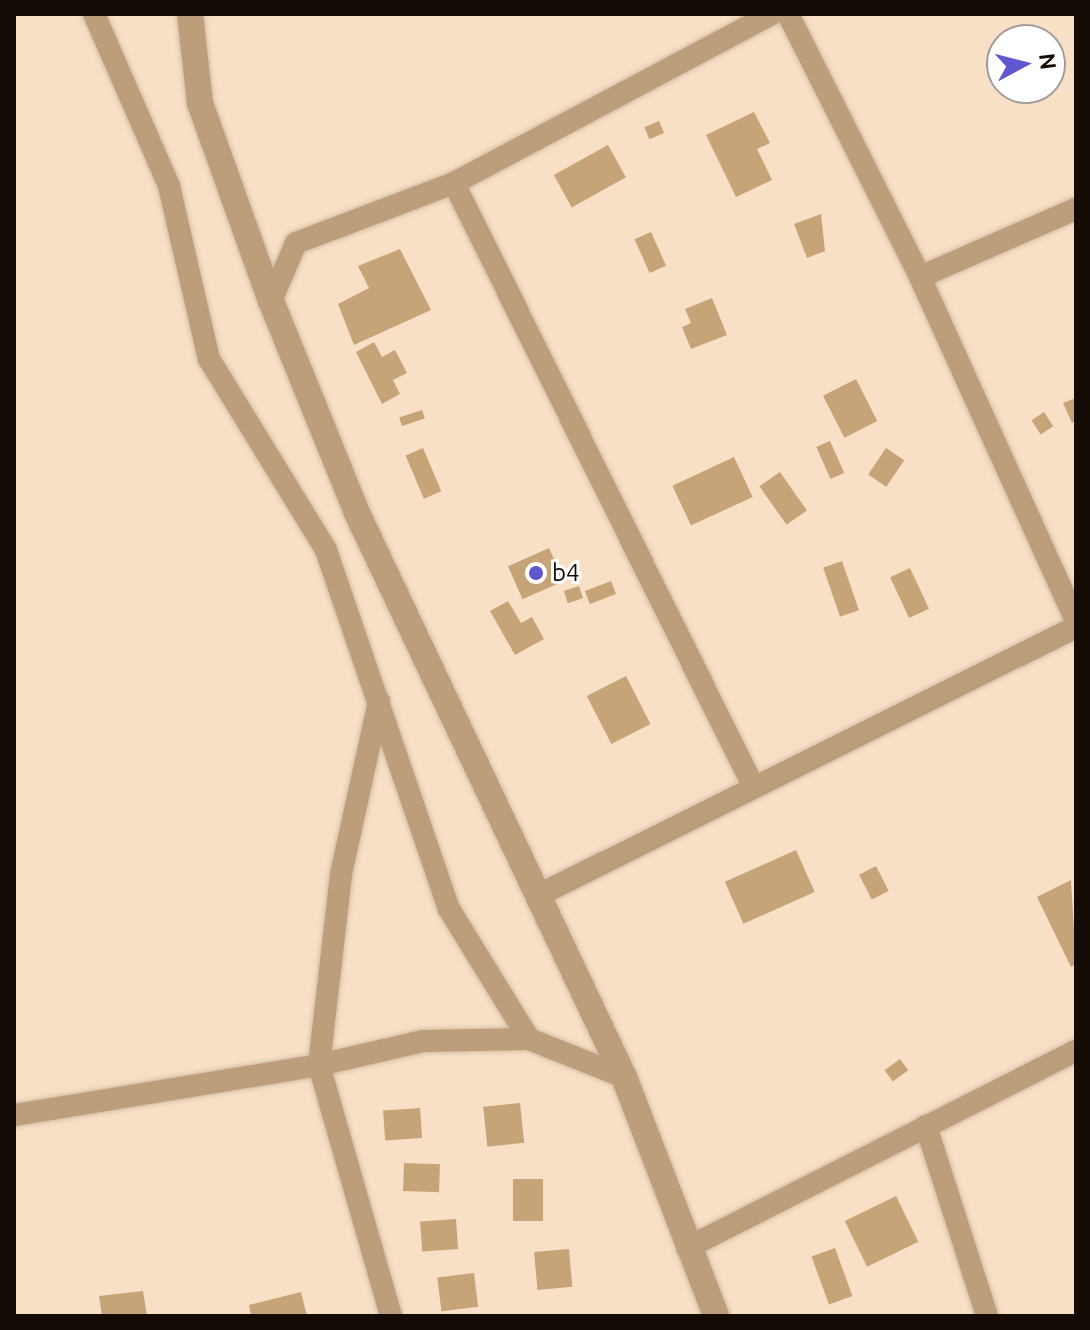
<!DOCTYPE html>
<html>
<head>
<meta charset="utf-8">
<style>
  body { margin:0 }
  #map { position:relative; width:1090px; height:1330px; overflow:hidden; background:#f7e0c5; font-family:Ubuntu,sans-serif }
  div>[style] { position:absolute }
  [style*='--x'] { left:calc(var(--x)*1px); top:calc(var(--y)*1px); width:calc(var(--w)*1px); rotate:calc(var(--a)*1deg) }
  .building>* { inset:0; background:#c7a478; transform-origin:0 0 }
  .roads { filter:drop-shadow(0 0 2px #d3bea6) drop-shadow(0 0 2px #d3bea6) }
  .minor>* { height:22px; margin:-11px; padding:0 11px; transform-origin:11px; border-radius:11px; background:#bc9e7b }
  .tertiary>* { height:26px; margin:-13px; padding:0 13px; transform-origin:13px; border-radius:13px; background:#bc9e7b }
  .dots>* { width:22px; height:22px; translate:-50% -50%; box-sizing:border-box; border:4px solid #fff; border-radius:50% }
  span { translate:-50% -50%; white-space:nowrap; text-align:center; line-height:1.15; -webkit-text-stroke:6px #fff; paint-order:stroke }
  .poi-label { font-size:24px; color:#130b04 }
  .left { translate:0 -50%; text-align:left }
  .frame { position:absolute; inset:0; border:16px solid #130b04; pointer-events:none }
  .north { position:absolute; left:986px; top:24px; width:80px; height:80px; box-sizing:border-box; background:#fff; border:2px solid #a19d9b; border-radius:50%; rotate:83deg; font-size:22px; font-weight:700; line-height:32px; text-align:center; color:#130b04 }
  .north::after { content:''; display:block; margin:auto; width:28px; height:36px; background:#6056cf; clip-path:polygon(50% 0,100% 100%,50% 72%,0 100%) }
</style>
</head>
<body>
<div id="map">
  <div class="building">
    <i style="clip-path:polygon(754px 112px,770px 143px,757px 149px,772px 180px,736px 197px,706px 135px)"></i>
    <i style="left:659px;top:121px;width:13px;height:16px;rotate:67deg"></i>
    <i style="left:608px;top:145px;width:37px;height:62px;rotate:61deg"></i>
    <i style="clip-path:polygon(821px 214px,825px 251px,807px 258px,794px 224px)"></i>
    <i style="left:651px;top:232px;width:37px;height:18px;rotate:66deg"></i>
    <i style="clip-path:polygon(400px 249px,431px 310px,354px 345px,338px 304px,369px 288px,358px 266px)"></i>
    <i style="clip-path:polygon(712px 298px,727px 335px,691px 349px,682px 327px,691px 323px,685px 309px)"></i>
    <i style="clip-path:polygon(374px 342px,382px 357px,395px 350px,407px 373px,393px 380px,400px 394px,382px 404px,356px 352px)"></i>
    <i style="left:856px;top:379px;width:47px;height:37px;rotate:63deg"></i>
    <i style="clip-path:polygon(1076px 398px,1076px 421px,1072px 423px,1063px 403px)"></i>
    <i style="left:422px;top:410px;width:9px;height:24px;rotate:72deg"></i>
    <i style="left:1044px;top:412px;width:17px;height:15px;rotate:57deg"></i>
    <i style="left:830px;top:441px;width:35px;height:15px;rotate:66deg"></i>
    <i style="left:423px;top:448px;width:47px;height:19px;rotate:67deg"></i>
    <i style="left:886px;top:448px;width:22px;height:32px;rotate:34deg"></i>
    <i style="left:734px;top:457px;width:44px;height:68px;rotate:65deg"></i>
    <i style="left:780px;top:472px;width:47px;height:25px;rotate:55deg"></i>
    <i style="left:549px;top:548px;width:36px;height:45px;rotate:66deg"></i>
    <i style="left:842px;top:561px;width:52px;height:20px;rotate:71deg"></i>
    <i style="left:910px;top:568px;width:45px;height:22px;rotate:65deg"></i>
    <i style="left:611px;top:581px;width:14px;height:28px;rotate:69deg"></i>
    <i style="left:579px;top:586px;width:13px;height:16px;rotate:72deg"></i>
    <i style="clip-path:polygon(508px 601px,521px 623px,532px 617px,544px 639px,515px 655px,490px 611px)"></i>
    <i style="left:626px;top:676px;width:54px;height:44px;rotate:63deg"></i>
    <i style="left:796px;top:850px;width:46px;height:78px;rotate:66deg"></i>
    <i style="left:876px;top:866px;width:28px;height:19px;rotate:63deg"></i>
    <i style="clip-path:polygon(1071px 880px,1076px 964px,1071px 967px,1037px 897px)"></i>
    <i style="left:900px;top:1059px;width:14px;height:19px;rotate:54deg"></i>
    <i style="left:520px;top:1103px;width:40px;height:37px;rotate:84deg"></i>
    <i style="left:420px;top:1108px;width:30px;height:37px;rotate:86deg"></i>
    <i style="left:404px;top:1163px;width:36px;height:28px;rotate:2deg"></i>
    <i style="left:543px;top:1179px;width:42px;height:30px;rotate:90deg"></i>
    <i style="left:896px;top:1196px;width:51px;height:57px;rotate:64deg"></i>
    <i style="left:456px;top:1219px;width:30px;height:36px;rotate:86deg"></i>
    <i style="left:835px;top:1248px;width:51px;height:25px;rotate:70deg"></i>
    <i style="left:569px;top:1249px;width:38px;height:35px;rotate:85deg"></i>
    <i style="left:474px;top:1273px;width:34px;height:37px;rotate:83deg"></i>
    <i style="clip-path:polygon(143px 1291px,147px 1316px,102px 1316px,99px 1296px)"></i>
    <i style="clip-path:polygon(301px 1292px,307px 1316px,251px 1316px,249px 1305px)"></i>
  </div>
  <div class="roads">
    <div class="minor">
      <i style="--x:94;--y:14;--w:188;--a:66.4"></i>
      <i style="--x:169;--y:186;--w:178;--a:77"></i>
      <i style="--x:209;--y:359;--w:224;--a:58.5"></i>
      <i style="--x:326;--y:550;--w:379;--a:71.1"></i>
      <i style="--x:449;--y:909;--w:153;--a:58.4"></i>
      <i style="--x:788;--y:14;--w:294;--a:63.3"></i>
      <i style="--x:920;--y:277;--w:378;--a:65.6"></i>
      <i style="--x:454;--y:183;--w:675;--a:63.62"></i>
      <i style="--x:920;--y:277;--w:170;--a:-23.6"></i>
      <i style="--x:271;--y:301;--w:63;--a:-66.7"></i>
      <i style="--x:296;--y:243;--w:169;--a:-20.8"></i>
      <i style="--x:454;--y:183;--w:360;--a:-28"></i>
      <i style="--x:539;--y:895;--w:600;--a:-26.52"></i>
      <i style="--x:14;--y:1115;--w:309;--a:-9.3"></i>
      <i style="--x:319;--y:1065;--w:192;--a:-83.4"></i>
      <i style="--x:341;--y:874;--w:177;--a:-77.6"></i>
      <i style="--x:926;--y:1126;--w:200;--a:72.2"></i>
      <i style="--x:687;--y:1248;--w:436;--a:-26.9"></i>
      <i style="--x:391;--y:1316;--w:261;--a:-106"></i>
      <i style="--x:319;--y:1065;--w:107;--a:-13"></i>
      <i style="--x:423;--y:1041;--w:106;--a:-1.1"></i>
      <i style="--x:529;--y:1039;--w:102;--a:21.8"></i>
    </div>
    <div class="tertiary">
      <i style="--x:190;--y:14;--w:90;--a:83.6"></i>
      <i style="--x:200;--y:103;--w:210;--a:70.3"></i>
      <i style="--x:271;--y:301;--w:229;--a:67.9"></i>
      <i style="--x:357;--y:513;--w:624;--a:64.67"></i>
      <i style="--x:624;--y:1077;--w:256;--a:68.9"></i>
    </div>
  </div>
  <div class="dots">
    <i style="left:536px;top:573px;background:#6056cf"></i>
  </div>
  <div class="poi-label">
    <span class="left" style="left:552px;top:573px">b4</span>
  </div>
  <div class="frame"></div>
  <div class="north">N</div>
</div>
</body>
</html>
